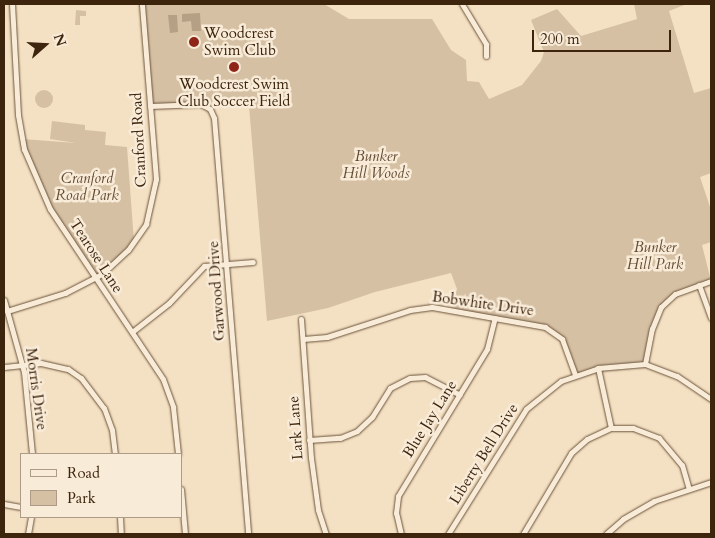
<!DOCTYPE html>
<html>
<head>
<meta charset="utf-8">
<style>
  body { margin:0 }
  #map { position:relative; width:715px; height:538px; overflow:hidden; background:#f4e0c3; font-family:Cardo,serif }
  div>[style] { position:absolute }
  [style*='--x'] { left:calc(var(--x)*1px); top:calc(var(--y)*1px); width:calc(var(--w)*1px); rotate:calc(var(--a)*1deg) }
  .green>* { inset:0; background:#d5c0a4 }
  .round { border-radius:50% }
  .water>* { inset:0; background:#b6a085 }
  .roads { filter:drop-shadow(0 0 1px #6b533a) drop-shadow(0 0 1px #6b533a) }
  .street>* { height:5px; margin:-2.5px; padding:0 2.5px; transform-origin:2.5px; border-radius:2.5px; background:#f8ebd8 }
  .dots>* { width:14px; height:14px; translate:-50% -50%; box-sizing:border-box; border:2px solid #f8ebd8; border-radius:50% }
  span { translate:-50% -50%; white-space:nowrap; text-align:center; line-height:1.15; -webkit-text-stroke:5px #f8ebd8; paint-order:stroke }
  .poi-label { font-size:15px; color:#3d240d }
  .left { translate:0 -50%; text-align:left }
  .street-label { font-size:15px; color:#3d240d }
  .park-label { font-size:15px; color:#634b33; font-style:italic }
  .frame { position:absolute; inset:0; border:5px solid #3d240d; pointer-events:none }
  .legend { position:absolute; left:20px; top:453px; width:162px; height:65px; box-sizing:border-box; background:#f8ebd8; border:1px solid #ad9b87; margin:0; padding:6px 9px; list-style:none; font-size:15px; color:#3d240d }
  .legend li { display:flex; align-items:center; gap:10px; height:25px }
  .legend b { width:25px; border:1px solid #ad9b87 }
  .north { position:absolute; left:20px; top:20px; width:50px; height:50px; -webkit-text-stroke:4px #f8ebd8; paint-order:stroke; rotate:71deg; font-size:14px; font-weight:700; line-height:20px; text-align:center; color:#3d240d }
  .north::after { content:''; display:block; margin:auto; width:18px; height:22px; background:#3d240d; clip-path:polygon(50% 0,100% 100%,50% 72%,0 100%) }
  .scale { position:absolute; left:532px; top:30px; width:139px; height:22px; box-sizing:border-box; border:2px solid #3d240d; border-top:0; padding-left:6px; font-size:15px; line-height:18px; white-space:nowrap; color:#3d240d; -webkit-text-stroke:4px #f8ebd8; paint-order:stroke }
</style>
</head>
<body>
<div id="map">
  <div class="green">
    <i style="clip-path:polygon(142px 4px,324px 4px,349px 19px,432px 19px,451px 50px,466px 60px,467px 81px,479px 82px,489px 99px,522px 85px,541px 61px,544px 52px,531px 20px,557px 9px,581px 36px,637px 19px,634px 4px,687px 4px,669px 11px,694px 93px,711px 88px,711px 173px,700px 177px,711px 210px,711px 242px,702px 245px,711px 281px,666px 302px,647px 343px,647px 366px,574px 374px,560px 340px,545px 327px,449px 312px,457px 289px,451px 273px,375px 292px,328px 308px,267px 321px,249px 106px,150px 106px)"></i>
    <i style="clip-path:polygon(76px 10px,86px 11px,86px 16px,80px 16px,80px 25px,75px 25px)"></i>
    <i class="round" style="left:35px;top:90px;width:18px;height:18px"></i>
    <i style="clip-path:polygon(52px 121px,85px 125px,85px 130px,106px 132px,105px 145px,127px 147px,134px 242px,95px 278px,50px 209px,22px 139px,76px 143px,50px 139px)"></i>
  </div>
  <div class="water">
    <i style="clip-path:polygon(200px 13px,201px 31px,192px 31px,191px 21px,182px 22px,182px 14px)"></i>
    <i style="clip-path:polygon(168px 15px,177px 15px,178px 32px,170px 33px)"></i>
  </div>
  <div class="roads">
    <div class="street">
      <i style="--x:12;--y:4;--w:111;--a:86.9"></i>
      <i style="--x:18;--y:115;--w:35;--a:80"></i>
      <i style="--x:24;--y:149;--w:65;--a:66.6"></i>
      <i style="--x:50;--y:209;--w:204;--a:56.4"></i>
      <i style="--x:163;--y:379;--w:30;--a:70"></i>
      <i style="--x:173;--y:407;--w:47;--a:83.9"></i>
      <i style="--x:462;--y:4;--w:47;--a:59"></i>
      <i style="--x:486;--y:44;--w:12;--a:90"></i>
      <i style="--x:150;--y:106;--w:51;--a:-2.2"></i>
      <i style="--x:201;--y:104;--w:10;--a:29"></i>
      <i style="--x:210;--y:109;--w:10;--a:66"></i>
      <i style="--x:214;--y:118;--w:417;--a:85.3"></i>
      <i style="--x:699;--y:285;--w:35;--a:70"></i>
      <i style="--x:4;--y:300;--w:75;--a:74.5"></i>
      <i style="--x:24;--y:372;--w:82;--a:84.4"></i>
      <i style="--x:7;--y:311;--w:61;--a:-17.2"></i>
      <i style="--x:65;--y:293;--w:42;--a:-27.2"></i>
      <i style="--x:102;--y:274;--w:35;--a:-43"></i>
      <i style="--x:128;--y:250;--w:32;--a:-55"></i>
      <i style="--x:146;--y:224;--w:46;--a:-77.5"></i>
      <i style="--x:156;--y:179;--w:176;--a:-94.6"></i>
      <i style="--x:301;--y:319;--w:139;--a:85.9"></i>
      <i style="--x:311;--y:458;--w:52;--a:82.3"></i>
      <i style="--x:318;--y:510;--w:25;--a:72"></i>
      <i style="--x:132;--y:332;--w:47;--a:-38.1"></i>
      <i style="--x:169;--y:303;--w:51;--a:-46.6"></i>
      <i style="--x:204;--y:266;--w:49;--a:-4.7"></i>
      <i style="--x:303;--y:339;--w:24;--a:-5"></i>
      <i style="--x:327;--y:337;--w:87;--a:-18"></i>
      <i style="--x:410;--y:310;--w:22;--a:-8"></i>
      <i style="--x:432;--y:307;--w:115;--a:10"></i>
      <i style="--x:545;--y:327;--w:21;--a:35"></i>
      <i style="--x:562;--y:339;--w:38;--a:70"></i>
      <i style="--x:645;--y:364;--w:36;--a:-79"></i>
      <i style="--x:652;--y:329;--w:24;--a:-68"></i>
      <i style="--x:661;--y:307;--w:19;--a:-43"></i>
      <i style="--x:675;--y:294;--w:38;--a:-20"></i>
      <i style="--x:4;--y:367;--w:37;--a:-6"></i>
      <i style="--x:41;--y:363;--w:28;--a:13"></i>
      <i style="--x:68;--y:369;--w:16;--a:35"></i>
      <i style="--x:81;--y:378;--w:38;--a:53"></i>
      <i style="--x:104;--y:408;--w:23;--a:70"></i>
      <i style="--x:112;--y:430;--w:24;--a:83"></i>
      <i style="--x:598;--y:368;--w:61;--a:77.8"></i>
      <i style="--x:309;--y:440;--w:31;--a:-4"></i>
      <i style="--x:340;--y:438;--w:18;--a:-22"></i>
      <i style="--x:357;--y:431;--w:21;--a:-43"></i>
      <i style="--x:372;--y:417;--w:34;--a:-58"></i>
      <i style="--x:390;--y:388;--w:22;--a:-27"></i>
      <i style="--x:410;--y:378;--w:15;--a:-4"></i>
      <i style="--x:425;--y:377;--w:39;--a:27"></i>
      <i style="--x:181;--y:489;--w:45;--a:84.9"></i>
      <i style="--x:4;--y:504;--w:17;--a:10"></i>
      <i style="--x:120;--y:517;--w:17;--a:87"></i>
      <i style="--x:28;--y:534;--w:17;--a:-80"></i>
      <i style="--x:401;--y:534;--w:22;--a:-103"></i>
      <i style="--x:396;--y:513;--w:17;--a:-83"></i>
      <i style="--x:398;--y:496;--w:172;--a:-58.8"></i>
      <i style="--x:487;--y:349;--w:32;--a:-76"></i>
      <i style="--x:448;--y:534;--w:147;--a:-58"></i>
      <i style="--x:526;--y:409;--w:45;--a:-38.7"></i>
      <i style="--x:561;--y:381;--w:39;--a:-19"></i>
      <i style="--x:598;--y:368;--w:47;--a:-4.9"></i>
      <i style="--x:645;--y:364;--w:34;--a:21"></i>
      <i style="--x:677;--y:376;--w:41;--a:34.1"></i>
      <i style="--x:523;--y:534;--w:94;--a:-59.3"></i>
      <i style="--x:571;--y:453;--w:21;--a:-41"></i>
      <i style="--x:587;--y:439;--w:26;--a:-25"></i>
      <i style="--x:611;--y:428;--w:22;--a:0"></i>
      <i style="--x:633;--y:428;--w:28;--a:21"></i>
      <i style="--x:659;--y:438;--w:35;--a:50"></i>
      <i style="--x:682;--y:465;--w:25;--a:74"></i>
      <i style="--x:606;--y:534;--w:23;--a:-41"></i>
      <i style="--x:623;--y:519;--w:36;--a:-30"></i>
      <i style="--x:654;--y:501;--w:60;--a:-18.4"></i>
    </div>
  </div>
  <div class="dots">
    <i style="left:194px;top:42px;background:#8f2418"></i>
    <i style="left:234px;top:67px;background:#8f2418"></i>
  </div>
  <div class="poi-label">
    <span class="left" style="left:204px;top:42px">Woodcrest<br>Swim Club</span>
    <span style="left:234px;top:93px">Woodcrest Swim<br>Club Soccer Field</span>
  </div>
  <div class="street-label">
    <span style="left:139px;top:140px;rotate:-93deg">Cranford Road</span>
    <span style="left:96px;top:256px;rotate:57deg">Tearose Lane</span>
    <span style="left:217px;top:291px;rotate:-94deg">Garwood Drive</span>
    <span style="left:483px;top:304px;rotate:8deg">Bobwhite Drive</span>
    <span style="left:36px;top:389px;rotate:82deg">Morris Drive</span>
    <span style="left:430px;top:419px;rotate:-58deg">Blue Jay Lane</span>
    <span style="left:296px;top:428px;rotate:-94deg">Lark Lane</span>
    <span style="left:484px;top:454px;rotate:-58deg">Liberty Bell Drive</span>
  </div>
  <div class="park-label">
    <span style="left:376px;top:165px">Bunker<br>Hill Woods</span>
    <span style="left:87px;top:187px">Cranford<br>Road Park</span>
    <span style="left:655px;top:256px">Bunker<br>Hill Park</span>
  </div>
  <div class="frame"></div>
  <ul class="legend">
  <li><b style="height:6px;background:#f8ebd8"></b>Road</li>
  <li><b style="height:14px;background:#d5c0a4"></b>Park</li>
  </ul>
  <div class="north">N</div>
  <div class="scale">200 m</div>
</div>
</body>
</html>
